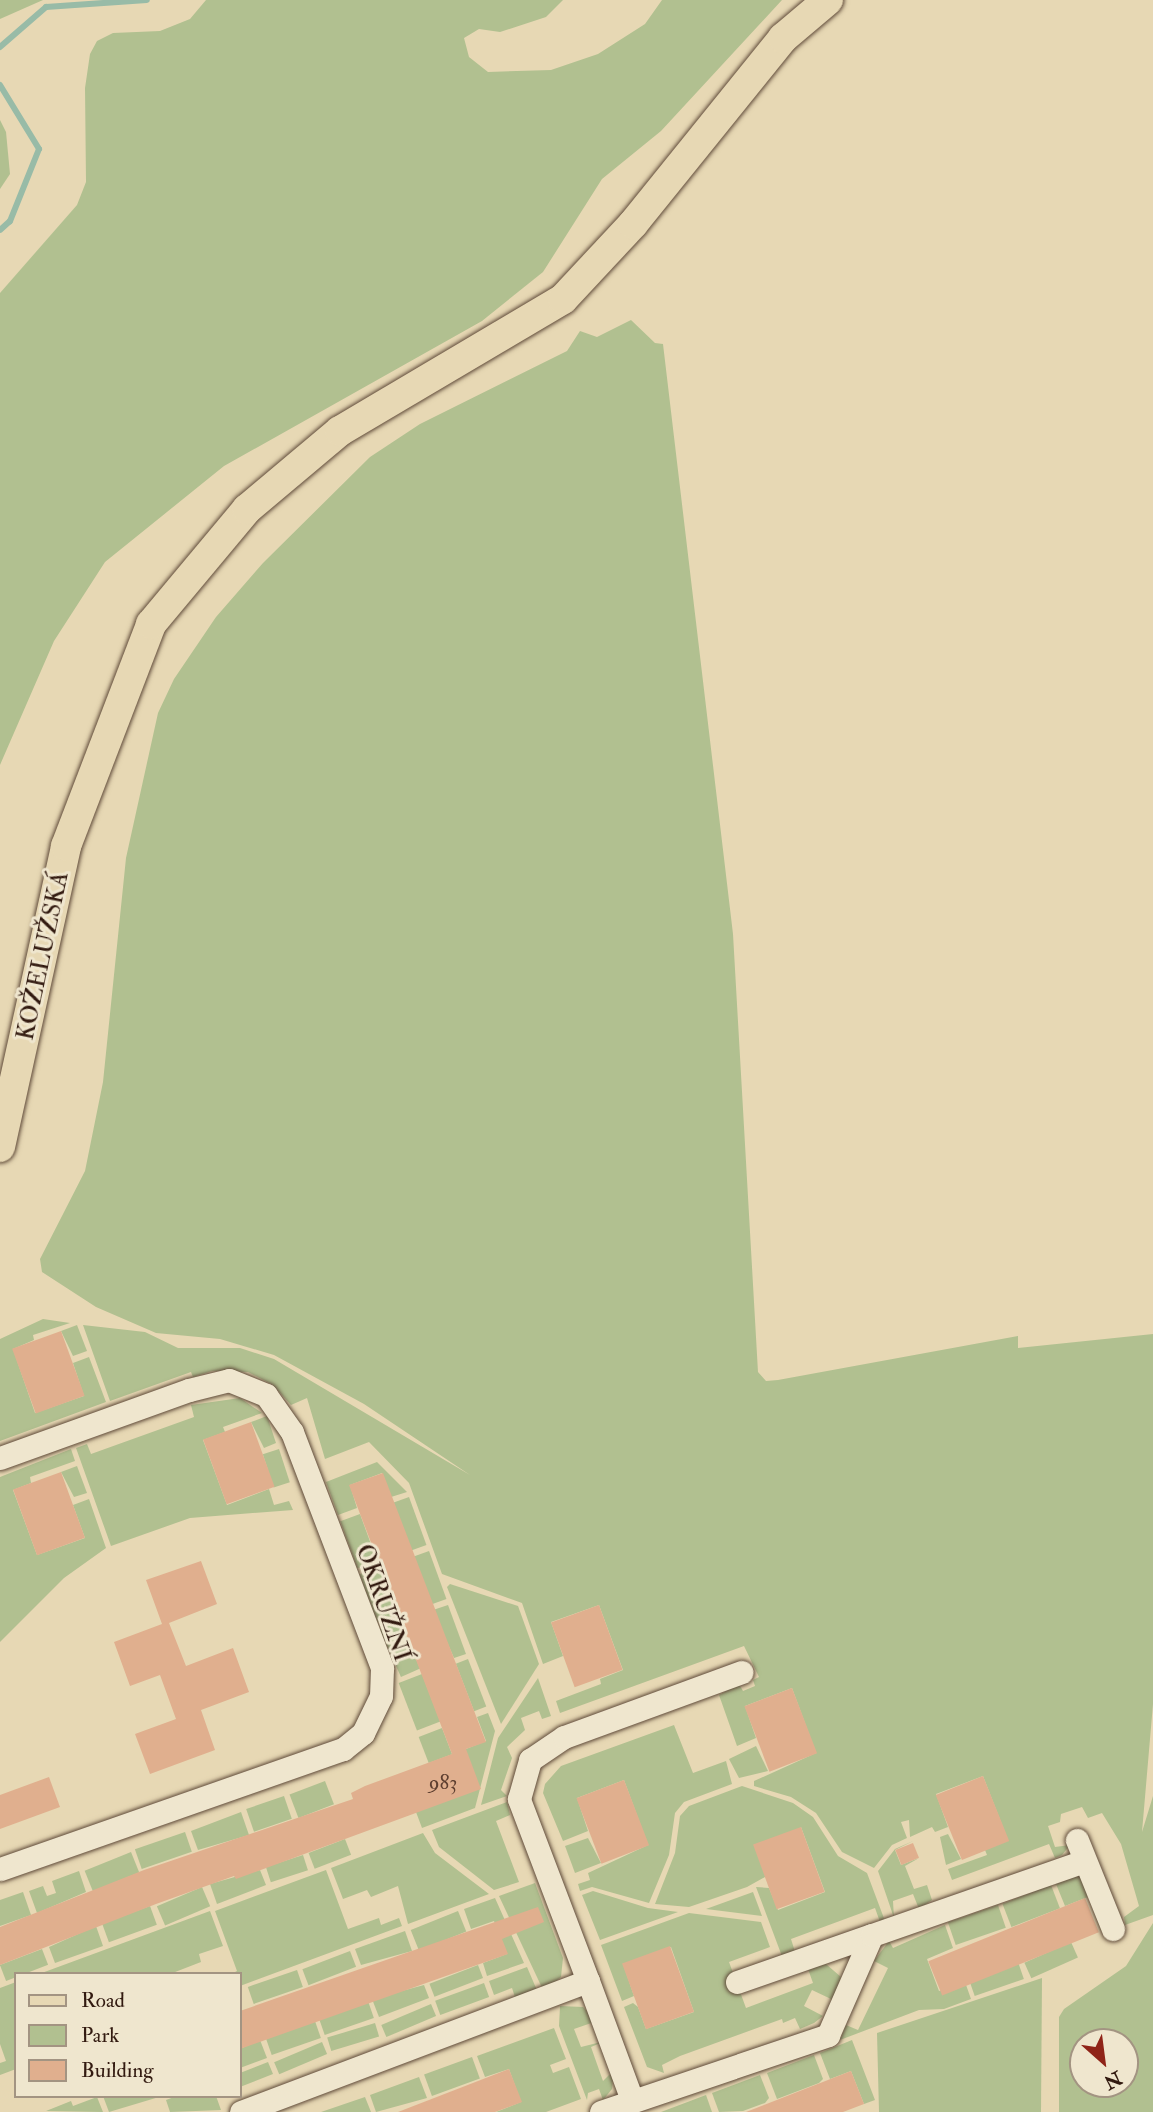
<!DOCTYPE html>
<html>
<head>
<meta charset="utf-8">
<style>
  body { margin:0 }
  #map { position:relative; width:1153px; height:2112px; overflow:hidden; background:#e7d8b4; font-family:"IM FELL Double Pica",serif }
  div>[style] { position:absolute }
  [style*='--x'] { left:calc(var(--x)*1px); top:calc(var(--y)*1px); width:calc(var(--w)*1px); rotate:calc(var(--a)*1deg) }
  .green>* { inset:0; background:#b1c090; transform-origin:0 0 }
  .stream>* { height:6px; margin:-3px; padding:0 3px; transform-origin:3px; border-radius:3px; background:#98bba7 }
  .building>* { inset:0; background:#e0af8e; transform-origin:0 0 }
  .roads { filter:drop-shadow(0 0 2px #5f4a39) drop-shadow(0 0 2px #5f4a39) }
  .minor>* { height:23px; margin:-11.5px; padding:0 11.5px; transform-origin:11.5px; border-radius:11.5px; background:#efe6ce }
  .major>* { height:30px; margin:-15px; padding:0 15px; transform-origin:15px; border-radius:15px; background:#e7d8b4 }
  span { translate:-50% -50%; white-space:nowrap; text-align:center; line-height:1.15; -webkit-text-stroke:6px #efe6ce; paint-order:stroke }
  .number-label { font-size:21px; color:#5e3f30 }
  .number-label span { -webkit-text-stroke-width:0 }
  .street-label { font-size:24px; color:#321a10 }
  .legend { position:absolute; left:14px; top:1972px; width:228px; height:126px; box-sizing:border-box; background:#efe6ce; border:2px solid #a39482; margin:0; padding:9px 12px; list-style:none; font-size:21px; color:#321a10 }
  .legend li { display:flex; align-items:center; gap:14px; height:35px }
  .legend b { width:35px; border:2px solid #a39482 }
  .north { position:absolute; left:1069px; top:2028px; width:70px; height:70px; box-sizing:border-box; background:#efe6ce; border:2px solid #a39482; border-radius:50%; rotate:152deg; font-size:19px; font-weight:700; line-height:28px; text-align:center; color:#321a10 }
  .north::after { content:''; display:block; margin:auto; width:24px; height:32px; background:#8f2418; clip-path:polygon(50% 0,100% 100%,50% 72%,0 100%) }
</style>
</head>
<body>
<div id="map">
  <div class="green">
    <i style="clip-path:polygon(0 0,43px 0,0 19px)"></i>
    <i style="clip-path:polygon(206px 0,563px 0,546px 17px,500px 32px,479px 29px,464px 38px,469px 57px,488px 72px,551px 70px,598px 54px,645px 24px,662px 0,782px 0,661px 131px,602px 179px,543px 272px,482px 321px,224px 466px,105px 562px,54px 641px,0 765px,0 293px,77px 205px,86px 182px,85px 88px,90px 54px,97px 41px,113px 33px,160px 31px,190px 19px)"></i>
    <i style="clip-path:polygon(0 120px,6px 132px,10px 174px,0 189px)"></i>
    <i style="clip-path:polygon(631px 320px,655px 343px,663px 344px,733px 934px,758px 1372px,766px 1381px,778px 1380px,1018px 1336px,1018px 1348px,1153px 1334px,1153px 1704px,1142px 1832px,1153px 1796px,1153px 1915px,1125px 1925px,1124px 1917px,1139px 1906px,1121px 1844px,1102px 1813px,1088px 1818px,1082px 1807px,1061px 1814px,1060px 1822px,1048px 1826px,1055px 1847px,1070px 1845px,1062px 1855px,1055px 1858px,1049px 1844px,952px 1880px,948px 1869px,987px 1855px,985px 1850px,1008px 1840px,983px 1776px,936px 1794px,948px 1827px,935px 1832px,932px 1827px,910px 1837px,909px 1820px,901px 1822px,907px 1838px,892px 1845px,874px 1868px,842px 1852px,816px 1813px,791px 1797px,754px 1786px,754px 1781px,816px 1753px,792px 1688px,745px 1706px,756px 1738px,737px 1746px,719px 1695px,739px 1684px,743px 1691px,755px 1686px,753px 1680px,759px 1677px,744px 1646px,560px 1713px,556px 1701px,601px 1684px,600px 1679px,623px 1670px,599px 1605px,551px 1622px,563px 1656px,543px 1664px,522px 1603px,442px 1574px,409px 1483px,369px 1442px,325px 1459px,307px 1398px,291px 1405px,273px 1385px,248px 1372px,212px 1371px,193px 1377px,191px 1372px,110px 1401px,83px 1325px,145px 1332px,178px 1348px,240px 1348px,274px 1359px,470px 1475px,364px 1404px,274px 1355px,220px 1339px,156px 1333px,96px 1307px,42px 1272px,40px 1259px,85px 1171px,103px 1082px,126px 858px,158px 713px,174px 679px,216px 617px,263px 563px,370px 457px,420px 424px,567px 351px,580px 331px,597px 337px)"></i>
    <i style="clip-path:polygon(43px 1319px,70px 1323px,33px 1335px,34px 1340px,13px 1349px,35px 1413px,84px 1396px,73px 1363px,89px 1357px,106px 1402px,0 1441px,0 1339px)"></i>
    <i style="clip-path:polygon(77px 1325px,87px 1351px,73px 1356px,61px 1331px)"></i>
    <i style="clip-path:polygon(240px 1398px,262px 1413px,223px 1427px,225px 1432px,203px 1440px,227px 1505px,269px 1489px,274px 1505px,289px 1501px,293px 1510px,190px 1518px,111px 1546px,76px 1448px,87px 1444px,91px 1454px,194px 1417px,191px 1405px)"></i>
    <i style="clip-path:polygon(267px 1416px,276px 1443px,264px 1448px,251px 1422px)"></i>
    <i style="clip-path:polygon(71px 1449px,75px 1461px,30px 1477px,31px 1483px,13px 1490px,37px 1555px,85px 1538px,73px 1505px,89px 1499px,106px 1548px,64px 1578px,0 1642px,0 1477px)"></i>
    <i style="left:279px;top:1449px;width:35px;height:17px;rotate:72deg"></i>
    <i style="clip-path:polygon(377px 1462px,407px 1492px,391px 1497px,382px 1473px,350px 1485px,357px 1508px,338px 1515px,326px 1482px)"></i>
    <i style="clip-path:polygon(77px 1466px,87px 1493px,74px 1497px,61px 1472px)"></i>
    <i style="left:409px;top:1497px;width:51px;height:17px;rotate:70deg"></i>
    <i style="left:360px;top:1514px;width:50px;height:21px;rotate:70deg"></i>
    <i style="left:429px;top:1551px;width:51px;height:17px;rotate:70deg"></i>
    <i style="left:379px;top:1567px;width:51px;height:21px;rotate:69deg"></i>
    <i style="clip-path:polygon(450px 1584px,518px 1606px,539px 1664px,501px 1724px,447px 1587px)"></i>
    <i style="clip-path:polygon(448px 1605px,466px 1654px,454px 1658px,433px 1610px)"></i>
    <i style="left:399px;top:1621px;width:52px;height:21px;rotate:66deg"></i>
    <i style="left:468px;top:1659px;width:51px;height:13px;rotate:69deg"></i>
    <i style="left:422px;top:1674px;width:51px;height:25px;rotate:69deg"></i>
    <i style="clip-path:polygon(538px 1678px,551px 1716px,542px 1719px,539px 1711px,521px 1718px,525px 1730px,507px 1747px,512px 1758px,501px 1790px,507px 1796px,481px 1805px,498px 1738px)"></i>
    <i style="clip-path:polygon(488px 1713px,495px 1731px,475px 1808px,422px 1828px,416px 1812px,466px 1749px,486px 1741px,477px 1717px)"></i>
    <i style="clip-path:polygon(674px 1725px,693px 1773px,726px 1761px,732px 1784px,684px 1802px,675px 1813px,669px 1855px,649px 1903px,592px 1887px,580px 1891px,578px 1884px,590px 1880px,588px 1873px,648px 1845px,624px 1780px,577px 1798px,588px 1831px,563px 1841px,543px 1793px,545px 1784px,561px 1766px)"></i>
    <i style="left:442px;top:1728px;width:28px;height:25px;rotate:69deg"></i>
    <i style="clip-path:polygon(756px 1746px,768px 1771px,739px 1778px,729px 1759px)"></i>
    <i style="left:325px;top:1781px;width:25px;height:38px;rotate:69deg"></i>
    <i style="clip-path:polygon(742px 1786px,793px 1803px,813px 1817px,838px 1856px,867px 1873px,885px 1921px,880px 1922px,875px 1908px,791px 1939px,796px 1955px,783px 1959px,756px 1887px,769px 1888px,778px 1910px,825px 1892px,801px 1827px,765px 1877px,747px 1887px,689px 1907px,655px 1904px,675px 1853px,680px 1816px,689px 1806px)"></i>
    <i style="left:284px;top:1796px;width:24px;height:40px;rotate:71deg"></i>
    <i style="clip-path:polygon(507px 1802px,510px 1815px,496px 1821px,519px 1882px,494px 1890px,439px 1847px,432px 1830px)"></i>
    <i style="clip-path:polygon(241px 1812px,249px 1835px,198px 1850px,191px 1831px)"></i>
    <i style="left:185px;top:1832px;width:21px;height:53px;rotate:71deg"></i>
    <i style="clip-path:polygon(423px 1833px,435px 1853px,489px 1894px,408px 1924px,398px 1886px,371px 1897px,367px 1890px,343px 1899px,331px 1868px)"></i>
    <i style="clip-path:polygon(948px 1834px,961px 1859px,946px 1865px,940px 1837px)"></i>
    <i style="clip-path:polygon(588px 1838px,601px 1863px,575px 1873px,565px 1846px)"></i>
    <i style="left:345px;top:1839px;width:17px;height:39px;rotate:69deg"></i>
    <i style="clip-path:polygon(913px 1841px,895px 1850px,901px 1865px,919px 1858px,905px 1866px,914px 1889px,927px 1885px,932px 1900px,919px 1909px,913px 1894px,893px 1901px,894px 1918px,878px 1871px,895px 1849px)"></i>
    <i style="left:131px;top:1852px;width:22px;height:50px;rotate:68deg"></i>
    <i style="left:303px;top:1855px;width:16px;height:39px;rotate:72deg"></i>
    <i style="clip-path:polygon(260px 1870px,266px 1885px,217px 1904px,210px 1884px)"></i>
    <i style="clip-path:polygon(326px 1870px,348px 1929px,379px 1918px,381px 1925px,399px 1918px,402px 1926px,240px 1986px,240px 1974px,231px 1974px,237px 1971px,215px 1911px)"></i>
    <i style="clip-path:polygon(79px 1871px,86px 1892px,37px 1913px,29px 1891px,43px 1886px,47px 1896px,56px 1893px,52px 1881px)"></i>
    <i style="clip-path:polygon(1082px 1874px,1104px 1930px,1101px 1931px,1088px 1897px,1065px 1906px,1056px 1884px)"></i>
    <i style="clip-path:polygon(535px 1883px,563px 1958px,561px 1977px,544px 1992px,499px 1896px)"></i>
    <i style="left:1051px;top:1885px;width:25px;height:52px;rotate:69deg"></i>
    <i style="left:202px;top:1887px;width:21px;height:49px;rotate:67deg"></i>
    <i style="clip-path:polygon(593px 1891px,648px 1908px,678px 1912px,600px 1940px,582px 1895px)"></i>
    <i style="clip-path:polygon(23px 1892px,31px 1915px,0 1926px,0 1900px)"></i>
    <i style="clip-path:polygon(753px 1892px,762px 1916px,706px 1909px)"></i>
    <i style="clip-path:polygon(495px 1898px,524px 1963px,487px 1976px,483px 1963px,507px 1954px,494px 1921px,471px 1929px,464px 1909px)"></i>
    <i style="left:998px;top:1905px;width:24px;height:53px;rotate:71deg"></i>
    <i style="left:150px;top:1906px;width:20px;height:51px;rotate:70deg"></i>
    <i style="clip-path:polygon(210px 1911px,223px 1946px,199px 1954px,201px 1962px,170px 1974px,39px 1974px)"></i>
    <i style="left:458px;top:1911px;width:22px;height:51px;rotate:68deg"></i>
    <i style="clip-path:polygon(689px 1913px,761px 1922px,770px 1947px,729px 1962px,746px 2008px,813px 1983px,808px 1969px,826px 1964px,841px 1977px,831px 2007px,831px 1999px,812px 1990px,804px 2006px,823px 2016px,814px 2023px,800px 2029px,795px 2018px,783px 2023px,782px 2019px,680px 2056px,662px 2065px,664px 2073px,647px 2067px,624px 2007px,633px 2003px,638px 2007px,646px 2029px,694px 2012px,671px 1947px,623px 1964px,634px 1996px,622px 2001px,601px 1945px)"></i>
    <i style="clip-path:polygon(evenodd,1153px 1923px,1153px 2112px,1059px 2112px,1059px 2017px,1064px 2009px,1126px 1966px,1153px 1923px,1083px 2042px,1125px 2042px,1125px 2084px,1083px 2084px,1083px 2042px)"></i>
    <i style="clip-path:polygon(945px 1925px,953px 1948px,927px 1959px,939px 1991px,965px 1982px,971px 1999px,944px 2009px,919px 2010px,840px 2040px,846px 2025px,858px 2030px,888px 1968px,874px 1961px,889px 1941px,893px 1948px)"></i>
    <i style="clip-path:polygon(96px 1926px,103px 1946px,55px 1963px,49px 1947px)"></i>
    <i style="clip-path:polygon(405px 1931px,412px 1951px,361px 1965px,355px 1949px)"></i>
    <i style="left:1071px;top:1942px;width:17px;height:51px;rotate:66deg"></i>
    <i style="left:42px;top:1949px;width:17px;height:45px;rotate:69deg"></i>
    <i style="left:350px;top:1951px;width:17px;height:51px;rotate:69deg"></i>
    <i style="left:1018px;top:1962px;width:18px;height:52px;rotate:71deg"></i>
    <i style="left:478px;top:1965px;width:14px;height:52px;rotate:69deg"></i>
    <i style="clip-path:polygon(527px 1967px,539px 1995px,517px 2003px,512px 1988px,494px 1995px,489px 1981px)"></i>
    <i style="left:297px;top:1970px;width:18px;height:52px;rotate:71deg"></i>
    <i style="clip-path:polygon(1042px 1978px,1041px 2112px,879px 2112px,877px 2033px)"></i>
    <i style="clip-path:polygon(16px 1982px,16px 2069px,0 2075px,0 2063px,6px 2061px,0 2044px,0 1988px)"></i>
    <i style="left:484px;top:1983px;width:15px;height:52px;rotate:70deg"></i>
    <i style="clip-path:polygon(424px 1985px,429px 1998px,379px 2017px,372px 1999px)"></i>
    <i style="left:368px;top:2001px;width:18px;height:52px;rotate:71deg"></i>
    <i style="left:431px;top:2004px;width:13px;height:54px;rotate:67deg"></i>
    <i style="clip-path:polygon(560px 2006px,583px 2007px,597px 2021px,574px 2029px,581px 2047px,605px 2041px,591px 2047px,603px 2081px,614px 2070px,612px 2089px,603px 2100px,599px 2089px,588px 2093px,587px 2100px,559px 2026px)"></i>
    <i style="left:315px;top:2021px;width:18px;height:52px;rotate:71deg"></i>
    <i style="left:375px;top:2023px;width:14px;height:50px;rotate:73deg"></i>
    <i style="clip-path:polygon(554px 2028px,566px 2059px,550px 2065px,553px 2073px,569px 2067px,581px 2099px,546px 2112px,496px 2112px,521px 2102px,509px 2069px,485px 2077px,477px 2056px)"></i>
    <i style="clip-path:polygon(260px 2040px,267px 2058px,240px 2068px,240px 2049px)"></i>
    <i style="clip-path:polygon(852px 2040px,875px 2100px,864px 2104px,851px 2071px,830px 2079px,820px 2053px)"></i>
    <i style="left:322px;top:2042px;width:13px;height:52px;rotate:67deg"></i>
    <i style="clip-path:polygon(814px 2055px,823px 2079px,819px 2083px,777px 2099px,767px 2073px)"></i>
    <i style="left:472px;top:2057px;width:23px;height:51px;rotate:70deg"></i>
    <i style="clip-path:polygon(268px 2062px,273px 2074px,240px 2087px,240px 2073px)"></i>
    <i style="clip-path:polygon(760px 2075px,769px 2098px,765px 2103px,743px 2111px,719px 2112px,712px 2093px)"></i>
    <i style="clip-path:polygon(419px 2077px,427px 2098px,376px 2112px,370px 2095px)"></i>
    <i style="clip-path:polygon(706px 2095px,712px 2112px,661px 2112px)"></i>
    <i style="clip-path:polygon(103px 2096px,158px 2096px,159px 2097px,109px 2112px)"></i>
    <i style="clip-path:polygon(177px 2096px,216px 2096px,221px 2110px,170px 2112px,166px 2100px)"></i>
    <i style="clip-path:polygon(97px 2097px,103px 2112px,46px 2111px,71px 2101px,73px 2106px)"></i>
    <i style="clip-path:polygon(365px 2097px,371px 2112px,321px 2112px)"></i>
  </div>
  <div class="stream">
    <i style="--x:0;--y:47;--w:61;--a:-41"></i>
    <i style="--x:46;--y:7;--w:101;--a:-4"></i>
    <i style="--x:0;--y:85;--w:75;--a:58.6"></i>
    <i style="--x:39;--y:149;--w:78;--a:111.9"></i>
    <i style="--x:10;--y:221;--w:13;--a:138"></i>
  </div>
  <div class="building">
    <i style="left:61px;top:1331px;width:69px;height:52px;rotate:70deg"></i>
    <i style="left:251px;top:1422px;width:69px;height:51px;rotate:70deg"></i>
    <i style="left:61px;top:1472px;width:70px;height:51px;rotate:70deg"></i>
    <i style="clip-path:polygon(383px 1473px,486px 1742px,466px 1749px,481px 1789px,236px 1879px,234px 1876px,156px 1904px,0 1965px,0 1927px,144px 1870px,353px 1799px,351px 1793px,365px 1786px,452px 1754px,349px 1485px)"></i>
    <i style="clip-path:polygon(201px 1561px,217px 1604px,169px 1623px,186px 1666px,233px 1648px,249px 1692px,201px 1710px,215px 1750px,150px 1774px,135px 1734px,176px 1719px,160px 1675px,130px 1686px,114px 1642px,162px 1624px,146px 1580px)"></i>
    <i style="left:599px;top:1605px;width:69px;height:51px;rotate:70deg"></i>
    <i style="left:792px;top:1688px;width:70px;height:51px;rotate:69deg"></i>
    <i style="left:983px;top:1776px;width:70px;height:51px;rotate:68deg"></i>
    <i style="clip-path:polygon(49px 1777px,60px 1807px,0 1829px,0 1795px)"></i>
    <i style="left:624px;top:1780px;width:70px;height:51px;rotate:69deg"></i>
    <i style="left:801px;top:1827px;width:69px;height:51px;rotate:70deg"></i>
    <i style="left:913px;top:1843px;width:16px;height:19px;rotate:68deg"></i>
    <i style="left:1085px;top:1898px;width:37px;height:169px;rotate:68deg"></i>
    <i style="clip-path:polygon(538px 1907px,544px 1922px,502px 1939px,508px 1954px,240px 2049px,240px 2011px)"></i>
    <i style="left:670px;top:1946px;width:70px;height:51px;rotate:70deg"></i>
    <i style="clip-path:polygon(509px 2069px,522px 2102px,495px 2112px,398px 2112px)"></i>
    <i style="clip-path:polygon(851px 2071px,864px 2104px,843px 2112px,746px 2112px)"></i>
  </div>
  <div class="roads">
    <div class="minor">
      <i style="--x:0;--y:1458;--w:201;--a:-19.8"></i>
      <i style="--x:189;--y:1390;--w:41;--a:-14"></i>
      <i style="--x:229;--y:1380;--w:40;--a:22"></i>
      <i style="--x:266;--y:1395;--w:45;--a:54.9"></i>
      <i style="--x:292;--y:1432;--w:253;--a:69.1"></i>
      <i style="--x:382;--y:1668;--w:28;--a:92"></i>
      <i style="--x:381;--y:1696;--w:41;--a:115.9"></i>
      <i style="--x:363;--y:1733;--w:26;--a:141"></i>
      <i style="--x:343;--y:1749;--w:363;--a:160.7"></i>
      <i style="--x:1077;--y:1840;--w:96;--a:68"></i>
      <i style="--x:588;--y:1981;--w:127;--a:69.7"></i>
      <i style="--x:737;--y:1982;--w:143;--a:-19.2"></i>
      <i style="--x:241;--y:2112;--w:371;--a:-20.7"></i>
      <i style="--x:588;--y:1981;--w:195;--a:-110.8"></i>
      <i style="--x:519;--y:1799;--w:41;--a:-74.2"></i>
      <i style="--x:530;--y:1760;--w:41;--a:-34.1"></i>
      <i style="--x:564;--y:1737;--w:189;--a:-20.1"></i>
      <i style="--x:601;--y:2112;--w:240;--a:-18.7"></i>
      <i style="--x:828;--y:2035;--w:109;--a:-66.3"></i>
      <i style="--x:872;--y:1935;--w:225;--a:-19.2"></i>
    </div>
    <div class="major">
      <i style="--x:0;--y:1147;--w:308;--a:-77.6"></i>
      <i style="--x:66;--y:846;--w:238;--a:-69"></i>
      <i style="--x:151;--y:624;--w:150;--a:-50.1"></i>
      <i style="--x:247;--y:509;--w:121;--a:-40"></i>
      <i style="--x:340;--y:431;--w:259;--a:-30.6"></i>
      <i style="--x:563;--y:299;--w:103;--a:-47"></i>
      <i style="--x:633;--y:224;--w:239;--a:-51.1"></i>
      <i style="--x:783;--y:38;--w:59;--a:-40.2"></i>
    </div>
  </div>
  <div class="number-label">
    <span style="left:443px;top:1783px">983</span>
  </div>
  <div class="street-label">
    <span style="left:43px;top:956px;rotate:-78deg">KOŽELUŽSKÁ</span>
    <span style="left:383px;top:1603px;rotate:71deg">OKRUŽNÍ</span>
  </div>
  <ul class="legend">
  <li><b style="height:9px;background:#e7d8b4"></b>Road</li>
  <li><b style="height:19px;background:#b1c090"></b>Park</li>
  <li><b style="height:19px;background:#e0af8e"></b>Building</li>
  </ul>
  <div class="north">N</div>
</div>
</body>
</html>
